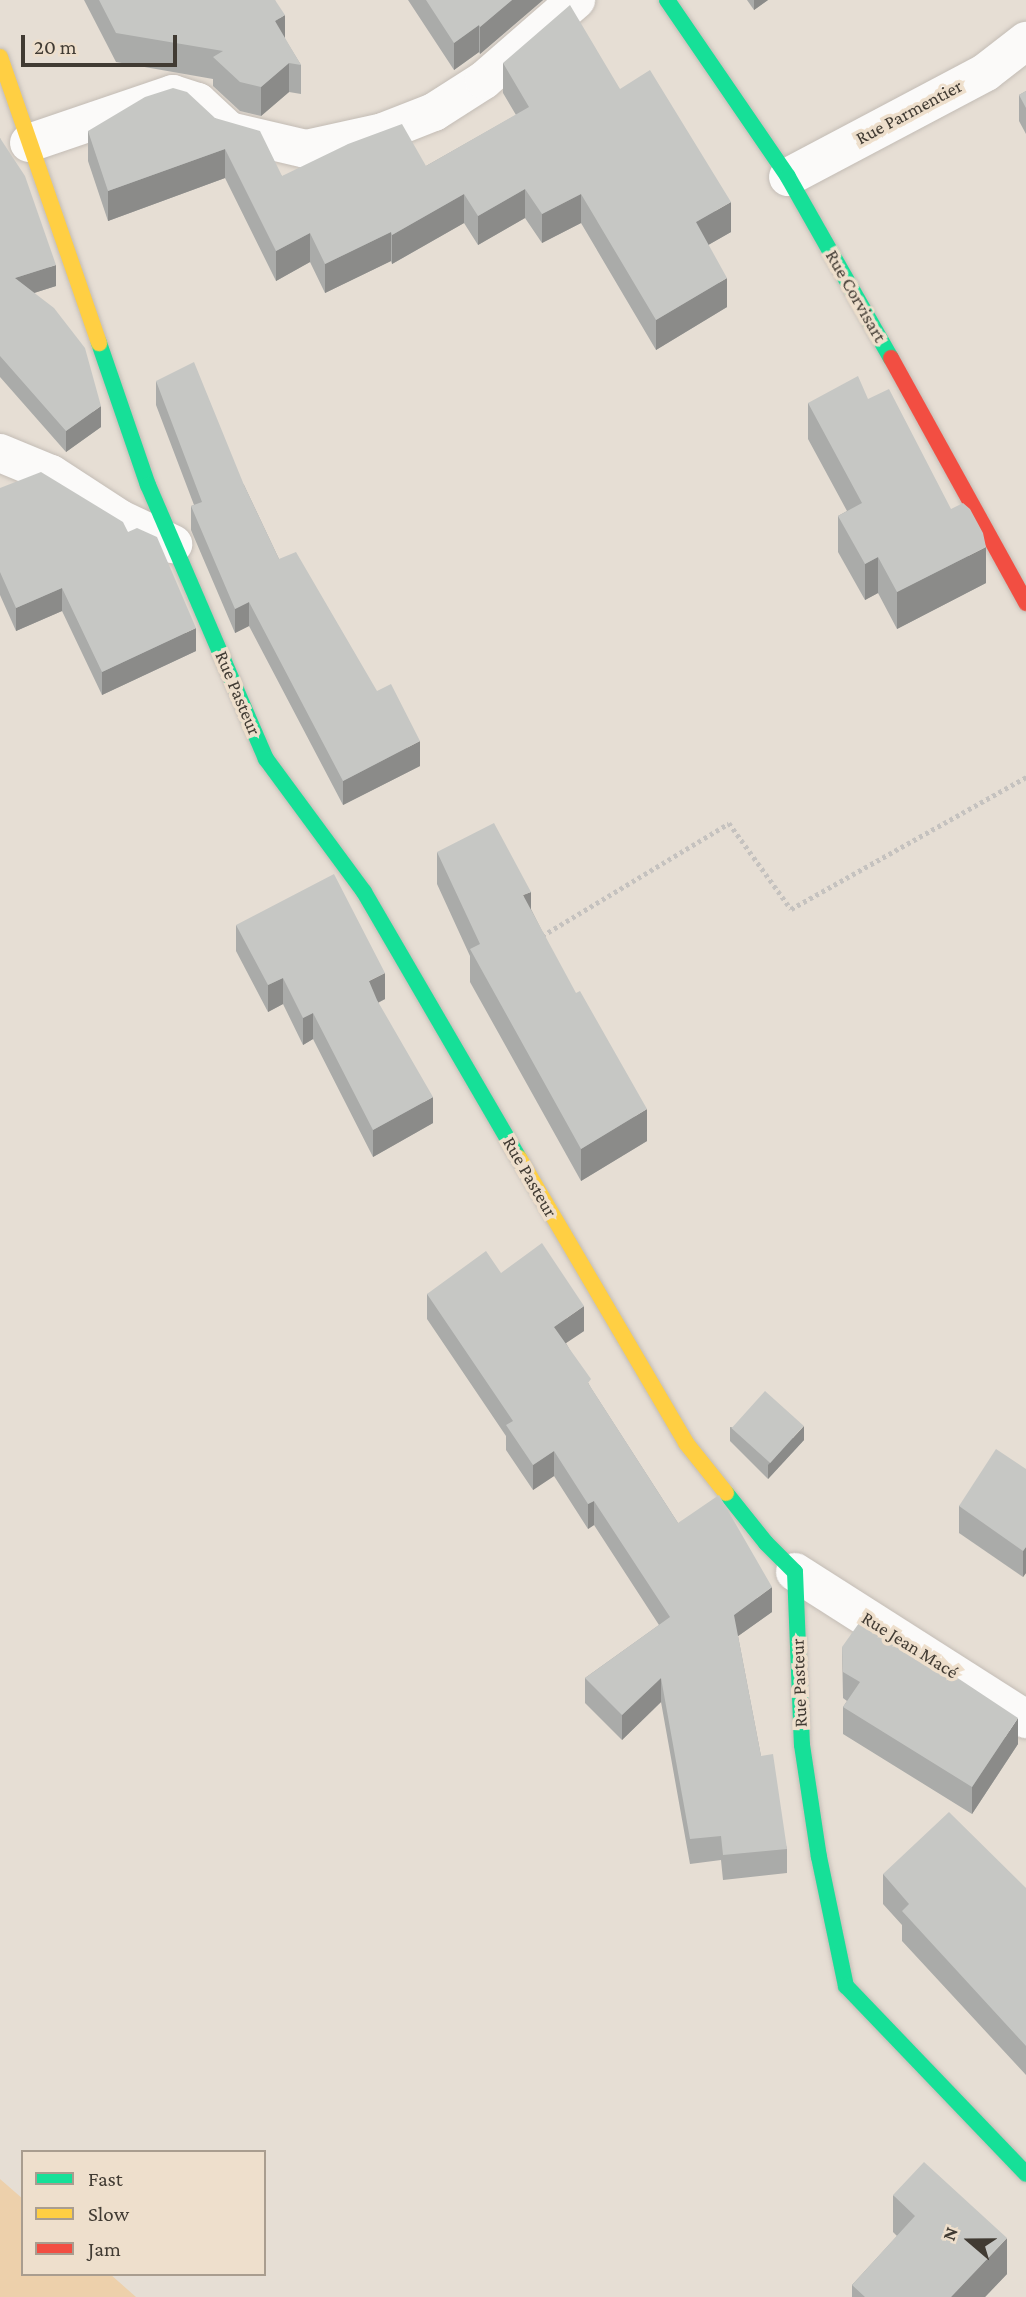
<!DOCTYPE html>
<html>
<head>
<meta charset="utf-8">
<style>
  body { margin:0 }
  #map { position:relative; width:1026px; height:2297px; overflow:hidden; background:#e6ded4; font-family:"Crimson Pro",serif }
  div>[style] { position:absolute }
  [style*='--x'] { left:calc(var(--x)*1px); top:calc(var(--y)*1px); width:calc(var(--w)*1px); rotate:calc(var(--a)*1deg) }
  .green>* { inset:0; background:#edd0ab }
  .path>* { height:4.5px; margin-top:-2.25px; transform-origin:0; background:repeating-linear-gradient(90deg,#c5c2bf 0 3.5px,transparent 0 7px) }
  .roads { filter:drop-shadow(0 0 2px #c3bcb5) drop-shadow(0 0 2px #c3bcb5) }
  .street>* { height:38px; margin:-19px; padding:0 19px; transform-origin:19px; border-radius:19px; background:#fbfaf9 }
  .fast>* { height:16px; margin:-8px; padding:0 8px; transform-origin:8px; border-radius:8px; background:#16e098 }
  .slow>* { height:16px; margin:-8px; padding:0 8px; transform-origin:8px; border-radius:8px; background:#ffcf43 }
  .jam>* { height:16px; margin:-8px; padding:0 8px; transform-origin:8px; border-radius:8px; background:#f24e42 }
  .wall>* { inset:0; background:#aaaba9 }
  .shaded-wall>* { inset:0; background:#8b8b89 }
  .building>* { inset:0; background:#c6c7c4; transform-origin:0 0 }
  span { translate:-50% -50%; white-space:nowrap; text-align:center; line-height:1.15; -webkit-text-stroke:7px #eedfcc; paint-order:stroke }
  .street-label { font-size:19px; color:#413b33 }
  .legend { position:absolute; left:21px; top:2150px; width:245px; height:126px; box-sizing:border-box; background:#eedfcc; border:2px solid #a99d8f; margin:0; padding:9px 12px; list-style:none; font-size:21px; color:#413b33 }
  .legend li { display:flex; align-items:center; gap:14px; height:35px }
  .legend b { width:35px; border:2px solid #a99d8f }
  .north { position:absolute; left:935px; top:2206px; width:70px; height:70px; -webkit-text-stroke:5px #eedfcc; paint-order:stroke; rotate:290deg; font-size:19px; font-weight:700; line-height:28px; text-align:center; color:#413b33 }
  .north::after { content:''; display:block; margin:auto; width:24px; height:32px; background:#413b33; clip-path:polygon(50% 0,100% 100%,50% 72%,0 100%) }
  .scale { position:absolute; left:21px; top:35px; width:156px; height:32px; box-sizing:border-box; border:4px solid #413b33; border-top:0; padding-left:9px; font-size:21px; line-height:24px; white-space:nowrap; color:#413b33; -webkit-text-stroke:5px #eedfcc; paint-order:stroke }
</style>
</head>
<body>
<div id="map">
  <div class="green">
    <i style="clip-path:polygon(0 2179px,23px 2199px,23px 2274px,110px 2274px,136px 2297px,0 2297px)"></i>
  </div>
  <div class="path">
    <i style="--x:542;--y:936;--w:218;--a:-31.1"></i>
    <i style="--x:729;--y:823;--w:106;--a:54.2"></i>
    <i style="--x:791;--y:909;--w:270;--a:-29.3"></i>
  </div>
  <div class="roads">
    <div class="street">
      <i style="--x:29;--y:143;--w:152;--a:-18.8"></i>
      <i style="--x:173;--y:94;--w:26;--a:18"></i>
      <i style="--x:198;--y:102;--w:42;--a:43.1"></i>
      <i style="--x:229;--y:131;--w:79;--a:13.2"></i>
      <i style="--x:306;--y:149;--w:79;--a:-12.4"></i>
      <i style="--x:383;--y:132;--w:55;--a:-21.4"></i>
      <i style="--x:434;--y:112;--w:59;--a:-32.6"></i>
      <i style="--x:484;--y:80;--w:122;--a:-41"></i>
      <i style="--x:788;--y:177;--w:224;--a:-27.9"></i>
      <i style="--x:986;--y:72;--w:51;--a:-37.8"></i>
      <i style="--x:0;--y:453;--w:55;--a:22.4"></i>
      <i style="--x:51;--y:474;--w:82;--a:33.1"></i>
      <i style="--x:120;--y:519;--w:59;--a:25.3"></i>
      <i style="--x:795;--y:1572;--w:274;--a:32.5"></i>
    </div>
    <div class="fast">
      <i style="--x:667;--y:0;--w:214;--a:55.6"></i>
      <i style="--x:788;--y:177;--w:208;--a:60.4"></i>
      <i style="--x:99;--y:343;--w:150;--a:71"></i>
      <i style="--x:148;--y:485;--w:298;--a:66.7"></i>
      <i style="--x:266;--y:759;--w:165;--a:53.6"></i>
      <i style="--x:364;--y:892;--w:308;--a:59.8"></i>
      <i style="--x:726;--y:1493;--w:64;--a:51.3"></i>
      <i style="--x:766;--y:1543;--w:41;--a:45"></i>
      <i style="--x:795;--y:1572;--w:173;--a:87.7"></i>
      <i style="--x:802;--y:1745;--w:113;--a:81.4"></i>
      <i style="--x:819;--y:1857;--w:132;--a:78.2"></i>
      <i style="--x:846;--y:1986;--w:260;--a:46.2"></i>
    </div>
    <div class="slow">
      <i style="--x:0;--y:57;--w:303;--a:70.9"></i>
      <i style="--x:519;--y:1158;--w:330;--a:59.6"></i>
      <i style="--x:686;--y:1443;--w:64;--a:51.3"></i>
    </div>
    <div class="jam">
      <i style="--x:891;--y:358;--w:280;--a:61.1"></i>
    </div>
  </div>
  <div class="wall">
    <i style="clip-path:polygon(84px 0,275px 0,285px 39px,301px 65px,301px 94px,289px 92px,261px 116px,240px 111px,213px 86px,213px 79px,116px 62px)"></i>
    <i style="clip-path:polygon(408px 0,543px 0,480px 54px,479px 52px,454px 70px)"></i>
    <i style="clip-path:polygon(747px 0,768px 0,754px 10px)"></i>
    <i style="clip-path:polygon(503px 63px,620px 89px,731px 232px,708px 245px,727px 307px,656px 350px,581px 223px,542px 243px,525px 218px,478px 245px,464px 223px,392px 264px,391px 261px,325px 293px,310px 262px,276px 281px,225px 178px,108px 221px,88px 161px,88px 131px,215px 118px,282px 176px,426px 166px,516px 115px,503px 93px)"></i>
    <i style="clip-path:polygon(1026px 91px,1026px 134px,1019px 121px,1019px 95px)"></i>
    <i style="clip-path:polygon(0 138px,56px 286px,34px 293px,101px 427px,66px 452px,0 377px)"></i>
    <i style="clip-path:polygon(156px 381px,244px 485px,279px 559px,420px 766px,343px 805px,249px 626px,235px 633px,191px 530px,191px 506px,194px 505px,156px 405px)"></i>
    <i style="clip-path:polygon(868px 399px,986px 583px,897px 629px,878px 593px,865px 600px,838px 552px,838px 516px,847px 511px,808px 439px,808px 403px)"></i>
    <i style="clip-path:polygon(0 488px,128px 532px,196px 651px,102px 695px,62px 611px,16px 631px,0 595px)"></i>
    <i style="clip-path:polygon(437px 852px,531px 909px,647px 1141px,581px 1181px,470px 982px,470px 956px,437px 884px)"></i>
    <i style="clip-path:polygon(236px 925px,385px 999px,378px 1003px,433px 1123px,373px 1157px,313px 1039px,303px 1045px,283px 1004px,268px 1012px,236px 951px)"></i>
    <i style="clip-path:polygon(501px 1273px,584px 1331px,566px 1343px,591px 1388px,678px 1523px,772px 1612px,738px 1636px,761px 1756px,787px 1849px,787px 1873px,723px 1880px,721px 1860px,690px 1864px,661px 1702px,622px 1740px,585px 1703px,585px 1678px,659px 1625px,594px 1525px,588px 1529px,554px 1476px,533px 1490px,506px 1450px,506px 1436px,427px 1319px,427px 1294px)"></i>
    <i style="clip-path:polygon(730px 1427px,804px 1440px,768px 1479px,730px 1441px)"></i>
    <i style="clip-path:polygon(1026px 1469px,1026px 1573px,1023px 1577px,959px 1533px,959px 1506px)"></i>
    <i style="clip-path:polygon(842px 1647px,1018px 1744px,972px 1814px,843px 1734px,843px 1707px,847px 1701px,843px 1698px)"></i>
    <i style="clip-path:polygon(883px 1874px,1026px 1888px,1026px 2075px,902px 1941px,902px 1925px,883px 1904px)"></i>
    <i style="clip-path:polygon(893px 2195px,1007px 2274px,985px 2297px,852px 2297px,852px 2285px,897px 2236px,893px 2232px)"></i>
  </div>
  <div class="shaded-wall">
    <i style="clip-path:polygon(512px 0,543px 0,480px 54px,480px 27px)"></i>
    <i style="clip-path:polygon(754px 0,768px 0,754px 10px)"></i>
    <i style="clip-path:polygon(285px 15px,285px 44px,275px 21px)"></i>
    <i style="clip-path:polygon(479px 25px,479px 52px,454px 70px,454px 43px)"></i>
    <i style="clip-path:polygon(289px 63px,289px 92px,261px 116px,261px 87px)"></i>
    <i style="clip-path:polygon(225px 149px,225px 178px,108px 221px,108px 191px)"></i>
    <i style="clip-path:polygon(525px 189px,525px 218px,478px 245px,478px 216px)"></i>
    <i style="clip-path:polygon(464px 194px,464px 223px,392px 264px,392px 235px)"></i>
    <i style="clip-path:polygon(581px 194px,581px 223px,542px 243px,542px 214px)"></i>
    <i style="clip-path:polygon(731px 202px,731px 232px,696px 252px,696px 222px)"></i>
    <i style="clip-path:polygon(391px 232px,391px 261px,325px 293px,325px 264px)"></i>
    <i style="clip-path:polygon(310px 233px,310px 262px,276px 281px,276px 251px)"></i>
    <i style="clip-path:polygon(56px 265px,56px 286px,15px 299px,15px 278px)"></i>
    <i style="clip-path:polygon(727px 278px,727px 307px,656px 350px,656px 320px)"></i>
    <i style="clip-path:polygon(101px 406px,101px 427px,66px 452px,66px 431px)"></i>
    <i style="clip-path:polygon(986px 547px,986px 583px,897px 629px,897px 592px)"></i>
    <i style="clip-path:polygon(878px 557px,878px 593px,865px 600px,865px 564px)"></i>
    <i style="clip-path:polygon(62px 588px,62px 611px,16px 631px,16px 608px)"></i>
    <i style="clip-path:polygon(249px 602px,249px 626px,235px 633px,235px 609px)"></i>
    <i style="clip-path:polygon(196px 628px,196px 651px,102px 695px,102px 672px)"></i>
    <i style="clip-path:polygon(420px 741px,420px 766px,343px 805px,343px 781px)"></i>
    <i style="clip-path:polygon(531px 892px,531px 924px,523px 895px)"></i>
    <i style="clip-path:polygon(385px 973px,385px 999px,369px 1007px,369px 981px)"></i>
    <i style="clip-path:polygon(283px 978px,283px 1004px,268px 1012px,268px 985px)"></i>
    <i style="clip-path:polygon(313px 1013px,313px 1039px,303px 1045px,303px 1018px)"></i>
    <i style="clip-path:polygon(433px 1097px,433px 1123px,373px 1157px,373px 1130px)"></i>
    <i style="clip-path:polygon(647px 1109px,647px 1141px,581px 1181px,581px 1149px)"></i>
    <i style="clip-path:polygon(584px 1306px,584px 1331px,554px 1351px,554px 1327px)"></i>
    <i style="clip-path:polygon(804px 1426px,804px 1440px,768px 1479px,768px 1465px)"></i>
    <i style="clip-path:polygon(554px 1451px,554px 1476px,533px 1490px,533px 1465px)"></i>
    <i style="clip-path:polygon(594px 1501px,594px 1525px,588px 1529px,588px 1504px)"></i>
    <i style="clip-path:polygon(1026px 1547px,1026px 1573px,1023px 1577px,1023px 1551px)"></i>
    <i style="clip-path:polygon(772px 1587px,772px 1612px,734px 1639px,734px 1615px)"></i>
    <i style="clip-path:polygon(661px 1678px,661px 1702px,622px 1740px,622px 1715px)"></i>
    <i style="clip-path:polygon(1018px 1718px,1018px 1744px,972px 1814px,972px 1787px)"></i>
    <i style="clip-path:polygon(1007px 2238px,1007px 2274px,985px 2297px,951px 2297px)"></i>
  </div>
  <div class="building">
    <i style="clip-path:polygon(99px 0,275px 0,285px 15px,275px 21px,301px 65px,289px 63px,261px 87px,240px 82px,213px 57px,223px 51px,116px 33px)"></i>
    <i style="clip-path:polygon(426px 0,512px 0,480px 27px,479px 25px,454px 43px)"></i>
    <i style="clip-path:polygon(570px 5px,620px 89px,650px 70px,731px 202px,696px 222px,727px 278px,656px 320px,581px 194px,542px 214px,525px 189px,478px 216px,464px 194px,392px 235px,391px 232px,325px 264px,310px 233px,276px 251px,225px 149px,108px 191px,88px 131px,145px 97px,173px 88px,187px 92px,215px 118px,260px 131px,282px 176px,348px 144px,402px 124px,426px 166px,529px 107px,503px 63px)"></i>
    <i style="clip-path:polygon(1026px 91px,1026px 108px,1019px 95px)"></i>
    <i style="clip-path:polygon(0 138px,25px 176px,56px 265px,15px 278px,54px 308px,85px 348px,101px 406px,66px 431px,0 356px)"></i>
    <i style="clip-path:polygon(194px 362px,244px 485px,279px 559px,296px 552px,377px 691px,391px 684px,420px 741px,343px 781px,249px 602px,235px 609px,191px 506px,202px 502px,156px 381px)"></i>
    <i style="clip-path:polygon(858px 376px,868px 399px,889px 389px,951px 509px,963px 503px,970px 509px,983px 533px,986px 547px,897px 592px,878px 557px,865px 564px,838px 516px,862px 503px,808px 403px)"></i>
    <i style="clip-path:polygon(41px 472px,123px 522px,128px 532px,137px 528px,157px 537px,196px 628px,102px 672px,62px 588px,16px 608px,0 572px,0 488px)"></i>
    <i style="clip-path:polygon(494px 823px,531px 892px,523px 895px,576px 993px,580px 991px,647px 1109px,581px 1149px,470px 949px,480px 944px,437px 852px)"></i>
    <i style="clip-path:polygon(334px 874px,385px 973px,369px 981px,377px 1000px,433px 1097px,373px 1130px,313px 1013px,303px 1018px,283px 978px,268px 985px,236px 925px)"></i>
    <i style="clip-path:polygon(542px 1243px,584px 1306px,554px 1327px,591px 1379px,588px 1383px,678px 1523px,719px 1495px,772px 1587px,734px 1615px,761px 1756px,773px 1754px,787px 1849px,723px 1855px,721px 1836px,690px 1839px,661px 1678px,622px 1715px,585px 1678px,670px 1617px,594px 1501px,588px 1504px,554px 1451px,533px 1465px,506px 1425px,513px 1421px,427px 1294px,486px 1251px,501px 1273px)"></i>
    <i style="left:765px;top:1391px;width:52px;height:50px;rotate:42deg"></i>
    <i style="clip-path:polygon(996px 1449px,1026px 1469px,1026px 1547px,1023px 1551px,959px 1506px)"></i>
    <i style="clip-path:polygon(864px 1616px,1018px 1718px,972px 1787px,843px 1707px,860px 1682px,843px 1672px,842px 1647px)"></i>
    <i style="clip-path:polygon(949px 1812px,1026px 1888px,1026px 2046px,902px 1911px,909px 1904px,883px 1874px)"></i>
    <i style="clip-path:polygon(924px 2162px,1007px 2238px,951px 2297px,865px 2297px,852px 2285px,915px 2216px,893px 2195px)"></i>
  </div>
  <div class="street-label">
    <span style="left:909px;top:112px;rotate:-28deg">Rue Parmentier</span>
    <span style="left:856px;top:296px;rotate:60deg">Rue Corvisart</span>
    <span style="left:238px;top:693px;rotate:67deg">Rue Pasteur</span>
    <span style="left:530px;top:1177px;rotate:60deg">Rue Pasteur</span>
    <span style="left:910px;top:1645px;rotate:32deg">Rue Jean Macé</span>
    <span style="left:799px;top:1683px;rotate:-92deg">Rue Pasteur</span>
  </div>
  <ul class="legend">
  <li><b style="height:9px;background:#16e098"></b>Fast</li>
  <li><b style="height:9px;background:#ffcf43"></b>Slow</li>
  <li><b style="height:9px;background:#f24e42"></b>Jam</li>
  </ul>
  <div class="north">N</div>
  <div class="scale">20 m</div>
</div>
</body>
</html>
